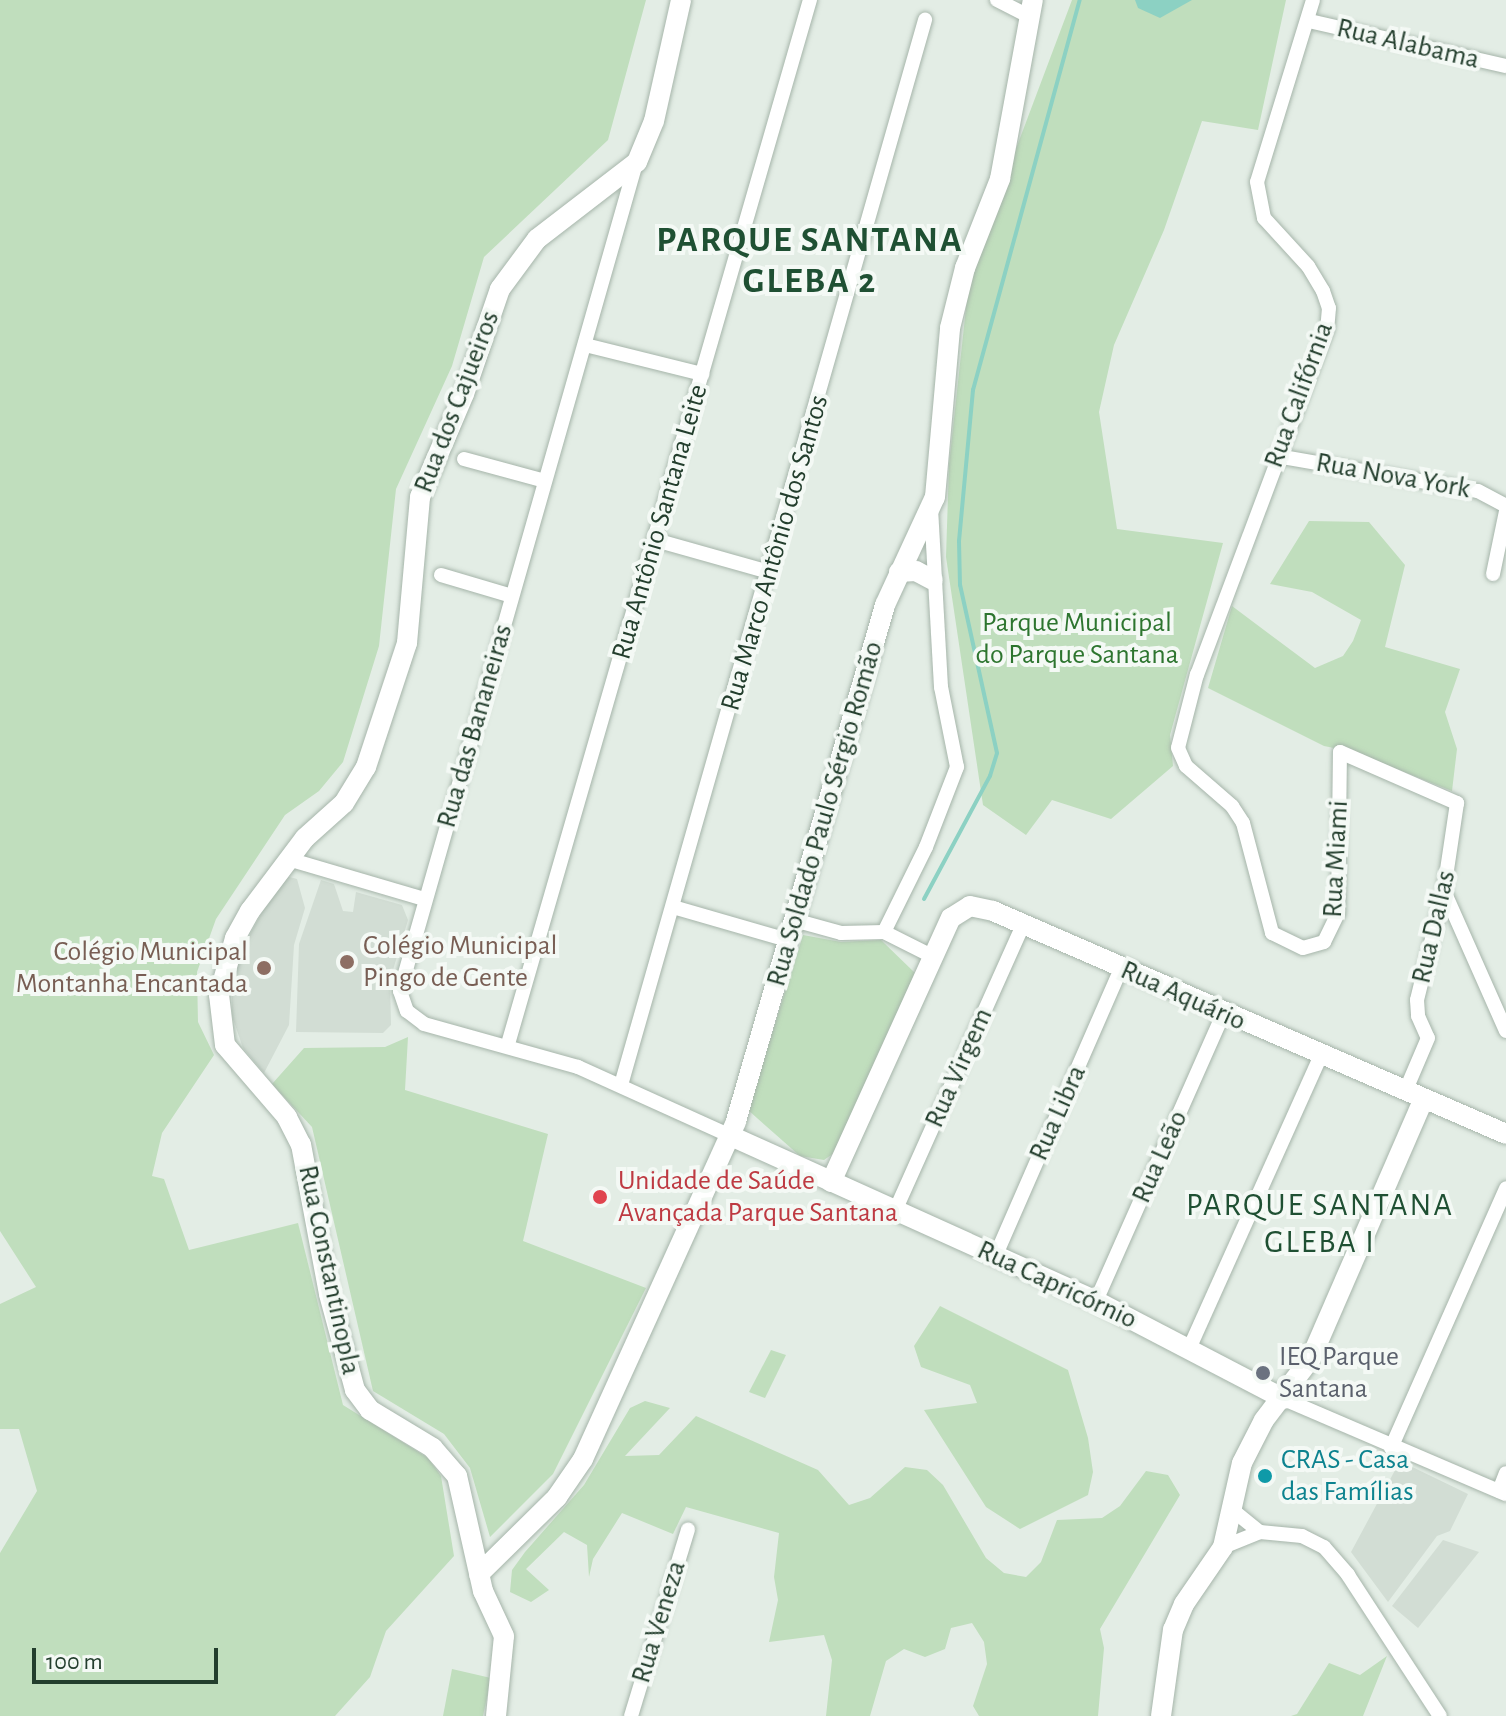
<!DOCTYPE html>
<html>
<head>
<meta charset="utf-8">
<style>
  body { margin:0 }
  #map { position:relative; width:1506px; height:1716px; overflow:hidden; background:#e3ede5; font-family:"Alegreya Sans",sans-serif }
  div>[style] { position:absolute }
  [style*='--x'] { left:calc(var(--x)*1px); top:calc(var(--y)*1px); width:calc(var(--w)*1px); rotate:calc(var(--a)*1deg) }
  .built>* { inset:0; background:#d2ddd4 }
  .green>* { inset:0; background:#c0debd }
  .water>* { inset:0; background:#8cd1c3 }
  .stream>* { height:4px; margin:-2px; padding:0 2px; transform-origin:2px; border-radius:2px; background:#8cd1c3 }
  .roads { filter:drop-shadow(0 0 2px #a6b5aa) drop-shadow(0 0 2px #a6b5aa) }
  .street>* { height:14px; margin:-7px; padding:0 7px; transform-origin:7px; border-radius:7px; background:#fff }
  .secondary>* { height:20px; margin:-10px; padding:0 10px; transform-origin:10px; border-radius:10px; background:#fff }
  .dots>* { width:22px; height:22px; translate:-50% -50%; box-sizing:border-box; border:4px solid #f4f9f5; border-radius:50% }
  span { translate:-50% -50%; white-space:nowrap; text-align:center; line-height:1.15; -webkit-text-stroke:8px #f4f9f5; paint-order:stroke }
  .street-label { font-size:28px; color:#233e2d }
  .park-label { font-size:28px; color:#2d752f }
  .education-label { font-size:28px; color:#785e54 }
  .left { translate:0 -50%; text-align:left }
  .right { translate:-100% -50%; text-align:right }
  .health-label { font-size:28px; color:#be3a42 }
  .worship-label { font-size:28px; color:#5b616d }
  .culture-label { font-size:28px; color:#0d838f }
  .quarter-label { font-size:32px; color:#1f5033; letter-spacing:2px }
  .district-label { font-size:36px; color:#1f5033; font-weight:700; letter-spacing:2px }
  .scale { position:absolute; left:32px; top:1648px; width:186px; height:36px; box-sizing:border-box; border:4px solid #233e2d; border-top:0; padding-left:10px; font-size:24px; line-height:28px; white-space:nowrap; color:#233e2d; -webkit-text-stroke:6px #f4f9f5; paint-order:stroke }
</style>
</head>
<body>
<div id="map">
  <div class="built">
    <i style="clip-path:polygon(282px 875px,297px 879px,305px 908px,294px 945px,289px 1025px,264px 1073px,243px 1048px,232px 1016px,232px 986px,241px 951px)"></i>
    <i style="clip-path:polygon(321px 880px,334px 884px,343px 911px,353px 912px,356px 892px,402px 905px,408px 920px,390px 980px,391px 1025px,383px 1033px,296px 1032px,299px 944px)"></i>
    <i style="clip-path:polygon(1400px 1461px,1468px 1494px,1450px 1531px,1437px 1536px,1388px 1602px,1351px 1552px)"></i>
    <i style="clip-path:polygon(1443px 1540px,1479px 1552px,1418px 1628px,1392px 1606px)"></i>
  </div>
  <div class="green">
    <i style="clip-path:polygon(0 0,646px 0,608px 140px,484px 257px,452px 366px,396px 489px,379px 646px,343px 762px,319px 791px,285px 815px,216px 919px,197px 972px,198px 1022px,214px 1055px,162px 1133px,152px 1176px,164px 1179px,189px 1250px,298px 1223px,343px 1405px,428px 1458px,441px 1476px,454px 1556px,386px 1631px,370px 1677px,335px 1716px,0 1716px,0 1553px,37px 1491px,19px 1429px,0 1429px,0 1304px,36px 1287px,0 1231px)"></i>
    <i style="clip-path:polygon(1072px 0,1286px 0,1258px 130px,1202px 121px,1164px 230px,1114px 345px,1099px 412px,1117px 529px,1223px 543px,1170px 735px,1173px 766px,1111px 819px,1052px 800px,1026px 835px,983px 805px,946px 557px,949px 465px,970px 271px)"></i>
    <i style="clip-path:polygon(1309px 521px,1369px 522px,1405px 565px,1385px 647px,1460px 669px,1445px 712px,1457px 749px,1452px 791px,1354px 752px,1324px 746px,1208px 688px,1232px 606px,1315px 668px,1343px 656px,1353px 641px,1361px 620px,1312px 592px,1270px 584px)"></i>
    <i style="clip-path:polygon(803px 935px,841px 942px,881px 940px,915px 973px,834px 1153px,824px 1160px,800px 1156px,748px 1110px)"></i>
    <i style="clip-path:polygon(408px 1037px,405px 1090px,548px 1134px,523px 1241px,646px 1288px,553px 1474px,490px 1537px,470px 1468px,444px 1434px,373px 1391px,312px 1127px,272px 1084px,304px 1048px,385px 1047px)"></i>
    <i style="clip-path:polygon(940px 1306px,1068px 1370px,1088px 1438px,1093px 1472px,1088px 1495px,1020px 1529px,986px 1507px,924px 1410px,977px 1403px,970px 1385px,921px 1367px,914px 1346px)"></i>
    <i style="clip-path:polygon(771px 1350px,786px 1355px,765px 1398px,749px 1392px)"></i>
    <i style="clip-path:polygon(645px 1401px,670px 1408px,625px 1456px,659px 1455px,696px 1416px,818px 1470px,849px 1505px,870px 1498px,905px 1467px,927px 1470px,943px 1485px,986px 1558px,1004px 1573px,1026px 1577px,1041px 1562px,1057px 1520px,1102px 1518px,1120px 1506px,1146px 1471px,1168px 1475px,1180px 1495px,1100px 1629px,1104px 1648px,1098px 1716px,979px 1716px,973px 1706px,987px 1664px,984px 1642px,972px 1623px,951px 1628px,945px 1649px,925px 1657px,904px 1649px,886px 1661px,870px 1716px,826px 1716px,832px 1660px,824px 1635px,769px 1642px,778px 1600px,774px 1577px,779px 1533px,686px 1507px,673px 1534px,622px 1513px,593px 1559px,589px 1577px,587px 1545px,564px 1532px,526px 1569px,549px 1590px,531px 1602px,510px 1592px,512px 1570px,525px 1552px,584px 1485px,630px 1408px)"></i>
    <i style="clip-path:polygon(1387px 1656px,1363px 1716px,1291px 1716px,1297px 1714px,1329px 1663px,1360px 1675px)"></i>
    <i style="clip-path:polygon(452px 1669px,491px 1678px,483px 1716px,443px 1716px)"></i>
  </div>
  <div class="water">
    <i style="clip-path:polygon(1135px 0,1192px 0,1160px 18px,1138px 8px)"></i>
  </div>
  <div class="stream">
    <i style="--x:924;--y:899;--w:140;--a:-61.8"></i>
    <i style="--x:990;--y:776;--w:24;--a:-73"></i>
    <i style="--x:997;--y:753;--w:172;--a:-102.4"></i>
    <i style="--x:960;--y:585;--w:44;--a:-91.3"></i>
    <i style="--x:959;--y:541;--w:152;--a:-84.7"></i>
    <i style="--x:973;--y:390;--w:404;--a:-74.7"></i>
  </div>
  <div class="roads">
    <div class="street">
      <i style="--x:997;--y:0;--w:36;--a:27"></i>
      <i style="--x:1313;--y:0;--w:190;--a:107.1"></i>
      <i style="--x:1257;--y:182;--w:37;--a:79"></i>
      <i style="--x:1264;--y:218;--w:65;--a:47.5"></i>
      <i style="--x:1308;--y:266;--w:29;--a:59"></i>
      <i style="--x:1323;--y:291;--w:18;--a:71"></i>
      <i style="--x:1329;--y:308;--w:21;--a:95"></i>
      <i style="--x:1327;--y:329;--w:369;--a:110.6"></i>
      <i style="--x:1197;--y:674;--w:76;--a:104.4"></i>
      <i style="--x:1178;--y:748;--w:20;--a:66"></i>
      <i style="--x:1186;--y:766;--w:61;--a:41"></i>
      <i style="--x:1232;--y:806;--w:20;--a:57"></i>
      <i style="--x:1243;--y:823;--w:114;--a:75.2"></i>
      <i style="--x:1272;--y:933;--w:34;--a:26"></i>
      <i style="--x:1303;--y:948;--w:22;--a:-16"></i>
      <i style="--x:1324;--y:942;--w:32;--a:-64"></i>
      <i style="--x:1338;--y:913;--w:161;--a:-89.3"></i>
      <i style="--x:1340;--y:752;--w:128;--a:23.6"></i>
      <i style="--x:1457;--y:803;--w:88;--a:98.5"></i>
      <i style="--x:1444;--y:890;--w:113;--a:103.8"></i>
      <i style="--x:1417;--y:1000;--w:16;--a:86"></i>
      <i style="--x:1418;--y:1016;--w:24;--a:66"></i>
      <i style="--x:1428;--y:1038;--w:59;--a:113.1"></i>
      <i style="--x:1309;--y:21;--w:202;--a:12.9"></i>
      <i style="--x:636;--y:163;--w:861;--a:105.91"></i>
      <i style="--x:400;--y:991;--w:21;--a:71"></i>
      <i style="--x:407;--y:1011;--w:21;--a:37"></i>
      <i style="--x:424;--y:1024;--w:160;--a:15.6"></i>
      <i style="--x:578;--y:1067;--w:168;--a:24.3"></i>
      <i style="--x:585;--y:345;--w:121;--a:13.9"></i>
      <i style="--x:1277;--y:456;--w:204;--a:9.9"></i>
      <i style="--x:1478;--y:491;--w:32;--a:28"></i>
      <i style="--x:464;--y:459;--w:84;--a:15.2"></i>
      <i style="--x:655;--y:540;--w:118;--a:15.7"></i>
      <i style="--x:1493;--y:574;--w:64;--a:-78.3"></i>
      <i style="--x:441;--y:575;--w:74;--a:16.5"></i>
      <i style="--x:288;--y:859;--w:142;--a:16.4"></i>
      <i style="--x:1444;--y:891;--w:153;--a:66.1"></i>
      <i style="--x:673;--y:907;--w:119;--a:16.1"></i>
      <i style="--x:794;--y:920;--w:49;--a:15.5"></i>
      <i style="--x:841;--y:933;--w:43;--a:-1.3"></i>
      <i style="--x:884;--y:932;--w:54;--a:26.6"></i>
      <i style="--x:884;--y:932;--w:95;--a:-63.7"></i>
      <i style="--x:926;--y:847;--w:86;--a:-68.8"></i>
      <i style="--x:957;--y:767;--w:82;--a:-101.3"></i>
      <i style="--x:941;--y:687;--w:177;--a:-93.2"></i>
      <i style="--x:508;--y:1044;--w:1087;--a:-73.87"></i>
      <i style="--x:621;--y:1085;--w:1108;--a:-74.07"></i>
      <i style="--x:895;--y:1211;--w:313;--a:-65.9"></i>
      <i style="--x:995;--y:1257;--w:314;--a:-66.4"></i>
      <i style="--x:1096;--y:1301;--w:314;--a:-66.1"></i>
      <i style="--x:1189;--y:1349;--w:320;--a:-65.8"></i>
      <i style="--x:1284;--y:1399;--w:241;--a:23.2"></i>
      <i style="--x:1391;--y:1448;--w:284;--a:-66.1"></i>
      <i style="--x:1499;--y:1491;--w:19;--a:-69"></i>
      <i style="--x:1230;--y:1508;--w:38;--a:39"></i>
      <i style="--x:1223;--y:1547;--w:40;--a:-22"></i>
      <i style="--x:1260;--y:1532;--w:42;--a:5.4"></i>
      <i style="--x:1302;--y:1536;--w:25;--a:27"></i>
      <i style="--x:1324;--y:1547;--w:37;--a:49"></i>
      <i style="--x:1348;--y:1575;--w:168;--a:56.9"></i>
      <i style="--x:631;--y:1716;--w:195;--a:-73"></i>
    </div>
    <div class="secondary">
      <i style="--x:899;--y:572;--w:17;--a:-3"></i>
      <i style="--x:916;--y:571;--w:19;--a:28"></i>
      <i style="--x:731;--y:1136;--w:401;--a:24.3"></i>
      <i style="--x:1096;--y:1301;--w:212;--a:27.5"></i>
      <i style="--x:831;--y:1182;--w:290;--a:-65.6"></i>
      <i style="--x:951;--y:918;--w:22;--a:-32"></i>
      <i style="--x:970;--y:906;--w:24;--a:12"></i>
      <i style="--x:993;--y:911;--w:559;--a:23.49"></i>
      <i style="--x:479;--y:1574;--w:110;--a:-44.6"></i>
      <i style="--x:557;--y:1497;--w:46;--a:-55.6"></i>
      <i style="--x:583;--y:1459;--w:371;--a:-65.6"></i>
      <i style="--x:736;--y:1121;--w:537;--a:-73.89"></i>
      <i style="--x:885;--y:605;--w:119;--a:-65.2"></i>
      <i style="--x:935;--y:497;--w:170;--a:-84.9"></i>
      <i style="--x:950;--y:328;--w:62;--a:-76"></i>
      <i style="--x:965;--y:268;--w:96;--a:-68.5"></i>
      <i style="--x:1000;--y:179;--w:182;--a:-79.6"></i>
      <i style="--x:496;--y:1716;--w:80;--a:-84.3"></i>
      <i style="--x:504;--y:1636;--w:50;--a:-115"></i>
      <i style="--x:483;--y:1591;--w:118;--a:-102.7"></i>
      <i style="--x:457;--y:1476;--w:37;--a:-131"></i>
      <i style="--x:433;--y:1448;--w:74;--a:-148.9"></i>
      <i style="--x:370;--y:1410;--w:25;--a:-127"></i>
      <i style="--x:355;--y:1390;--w:99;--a:-105.2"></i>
      <i style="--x:329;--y:1294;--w:152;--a:-100.6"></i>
      <i style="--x:301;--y:1145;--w:31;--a:-117"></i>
      <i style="--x:287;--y:1117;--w:95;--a:-130.7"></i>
      <i style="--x:225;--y:1045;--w:50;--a:-96.8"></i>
      <i style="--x:219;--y:995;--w:59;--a:-74.3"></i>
      <i style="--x:235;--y:938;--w:31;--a:-61"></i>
      <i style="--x:250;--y:911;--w:91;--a:-53"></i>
      <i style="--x:305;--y:838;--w:52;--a:-41.9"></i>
      <i style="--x:344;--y:803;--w:42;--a:-58.6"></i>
      <i style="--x:366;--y:767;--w:131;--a:-71.7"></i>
      <i style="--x:407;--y:643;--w:147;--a:-84.9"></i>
      <i style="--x:420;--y:497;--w:112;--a:-66.9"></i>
      <i style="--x:464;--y:394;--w:111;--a:-71.1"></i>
      <i style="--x:500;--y:289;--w:62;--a:-53.5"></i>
      <i style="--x:537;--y:239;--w:126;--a:-37.6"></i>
      <i style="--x:637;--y:162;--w:44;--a:-67.5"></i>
      <i style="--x:654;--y:121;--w:124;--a:-77.4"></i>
      <i style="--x:1161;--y:1716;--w:87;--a:-82.1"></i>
      <i style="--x:1173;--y:1630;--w:28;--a:-67"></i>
      <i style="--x:1184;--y:1604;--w:69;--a:-55.6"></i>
      <i style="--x:1223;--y:1547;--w:86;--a:-77.3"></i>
      <i style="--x:1242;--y:1463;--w:48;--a:-62.9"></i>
      <i style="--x:1264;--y:1420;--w:78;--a:-52.8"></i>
      <i style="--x:1311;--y:1358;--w:281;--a:-66.5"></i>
    </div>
  </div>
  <div class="dots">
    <i style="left:347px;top:962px;background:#8d6e63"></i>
    <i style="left:264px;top:968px;background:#8d6e63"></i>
    <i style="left:600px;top:1197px;background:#e0444e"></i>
    <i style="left:1263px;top:1373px;background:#6b7280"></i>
    <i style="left:1265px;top:1476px;background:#0f9aa8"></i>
  </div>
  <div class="street-label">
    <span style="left:1408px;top:44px;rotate:13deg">Rua Alabama</span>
    <span style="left:1299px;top:395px;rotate:-70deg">Rua Califórnia</span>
    <span style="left:457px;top:402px;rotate:-69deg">Rua dos Cajueiros</span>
    <span style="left:1393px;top:476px;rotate:10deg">Rua Nova York</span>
    <span style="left:660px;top:522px;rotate:-74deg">Rua Antônio Santana Leite</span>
    <span style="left:775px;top:553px;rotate:-74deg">Rua Marco Antônio dos Santos</span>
    <span style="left:475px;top:726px;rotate:-74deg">Rua das Bananeiras</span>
    <span style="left:825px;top:814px;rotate:-74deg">Rua Soldado Paulo Sérgio Romão</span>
    <span style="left:1336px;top:859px;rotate:-87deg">Rua Miami</span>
    <span style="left:1434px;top:927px;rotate:-77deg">Rua Dallas</span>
    <span style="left:1183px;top:996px;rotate:24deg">Rua Aquário</span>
    <span style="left:959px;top:1068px;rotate:-66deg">Rua Virgem</span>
    <span style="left:1058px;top:1113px;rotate:-66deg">Rua Libra</span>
    <span style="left:1160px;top:1157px;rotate:-66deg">Rua Leão</span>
    <span style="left:329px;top:1270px;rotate:78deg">Rua Constantinopla</span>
    <span style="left:1057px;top:1285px;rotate:25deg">Rua Capricórnio</span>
    <span style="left:659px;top:1622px;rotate:-73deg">Rua Veneza</span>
  </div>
  <div class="park-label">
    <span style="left:1077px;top:639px">Parque Municipal<br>do Parque Santana</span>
  </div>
  <div class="education-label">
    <span class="left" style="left:363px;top:962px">Colégio Municipal<br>Pingo de Gente</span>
    <span class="right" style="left:248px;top:968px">Colégio Municipal<br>Montanha Encantada</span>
  </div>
  <div class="health-label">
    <span class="left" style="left:618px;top:1197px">Unidade de Saúde<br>Avançada Parque Santana</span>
  </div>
  <div class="worship-label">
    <span class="left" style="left:1279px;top:1373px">IEQ Parque<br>Santana</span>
  </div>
  <div class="culture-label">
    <span class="left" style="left:1281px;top:1476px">CRAS - Casa<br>das Famílias</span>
  </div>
  <div class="quarter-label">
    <span style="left:1320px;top:1224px">PARQUE SANTANA<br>GLEBA I</span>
  </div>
  <div class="district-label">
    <span style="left:810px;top:261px">PARQUE SANTANA<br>GLEBA 2</span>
  </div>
  <div class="scale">100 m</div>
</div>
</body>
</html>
